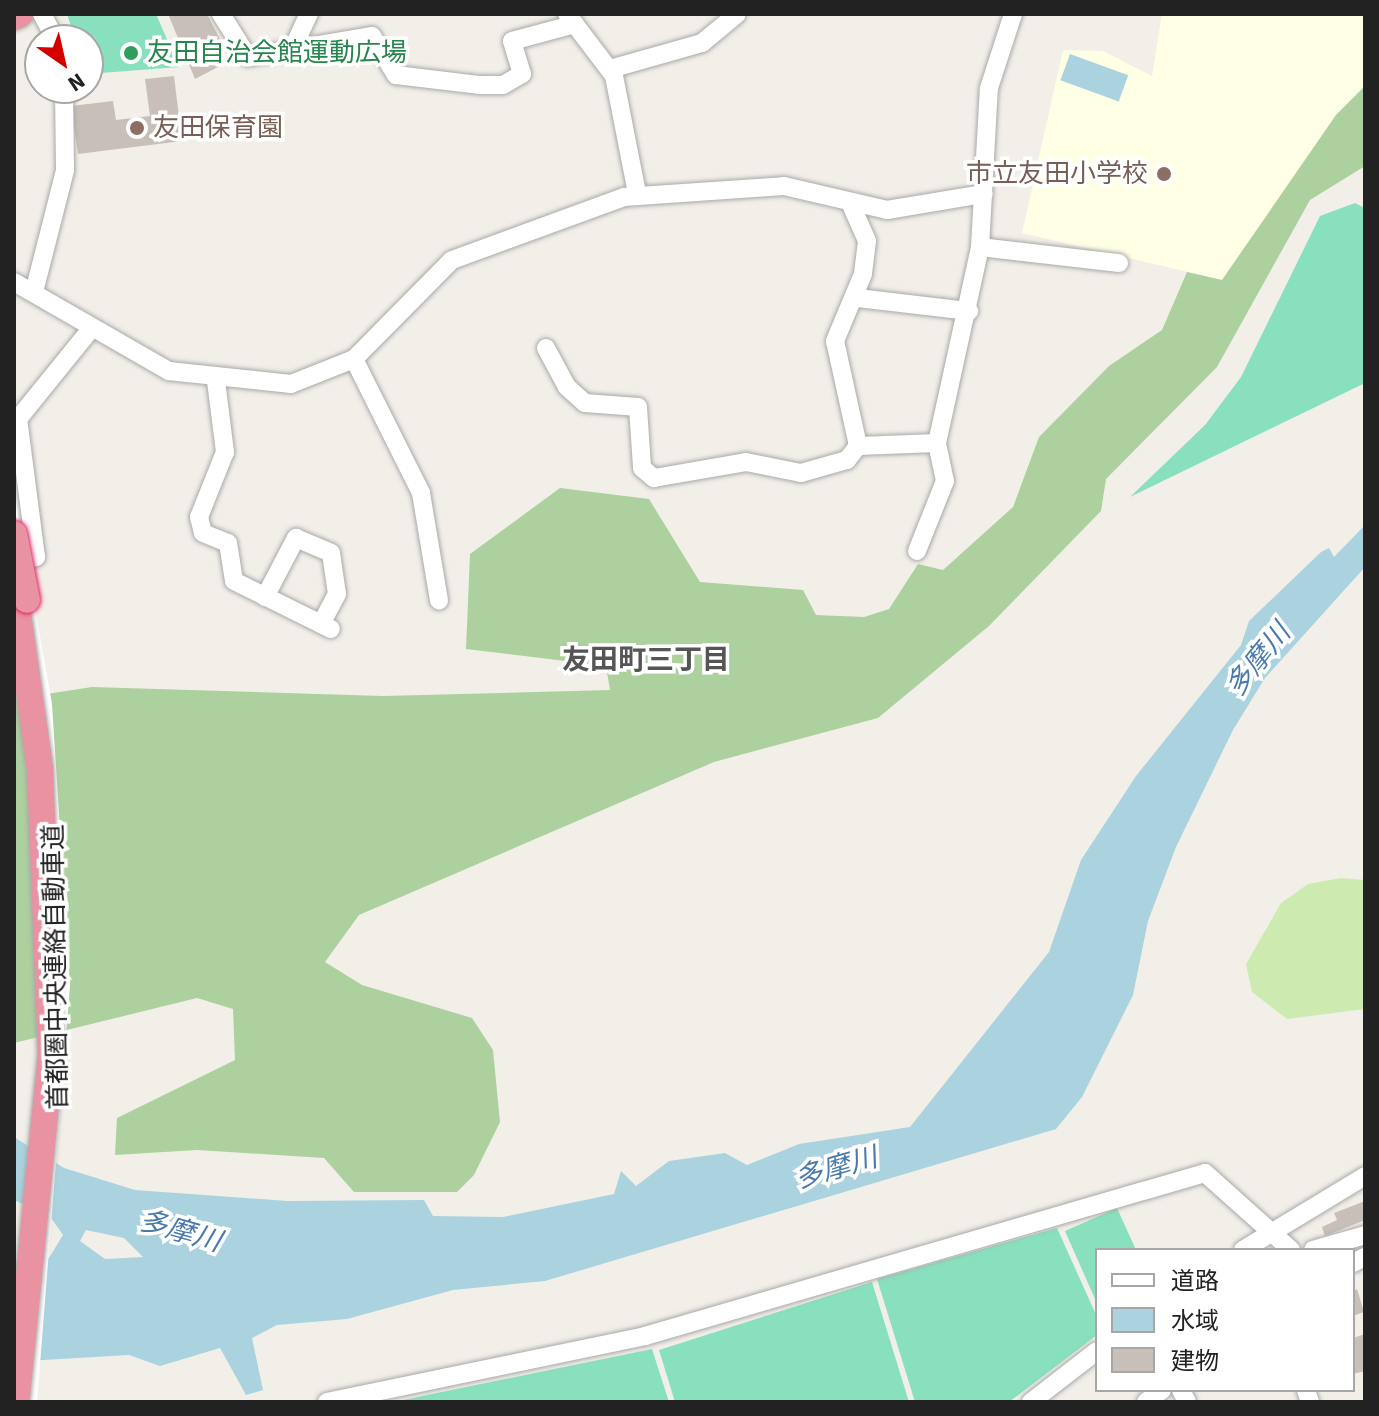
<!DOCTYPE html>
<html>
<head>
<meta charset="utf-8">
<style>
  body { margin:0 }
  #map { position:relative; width:1379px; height:1416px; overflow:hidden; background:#f2efe9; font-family:"Source Sans 3","Noto Sans JP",sans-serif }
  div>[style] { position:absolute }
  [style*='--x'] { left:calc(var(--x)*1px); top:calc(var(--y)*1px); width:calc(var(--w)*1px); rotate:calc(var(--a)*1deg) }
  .education>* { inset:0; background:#ffffe5 }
  .grass>* { inset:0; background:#cdebb0 }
  .forest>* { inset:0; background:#add19e }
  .pitch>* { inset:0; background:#88e0be }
  .water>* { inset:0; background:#aad3df; transform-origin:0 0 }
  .pier>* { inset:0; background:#fff }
  .building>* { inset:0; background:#c7bfb8 }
  .roads { filter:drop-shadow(0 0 2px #a9a9a9) drop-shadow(0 0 2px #a9a9a9) }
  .minor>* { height:18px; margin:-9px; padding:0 9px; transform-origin:9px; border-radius:9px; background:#fff }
  .highway>* { height:26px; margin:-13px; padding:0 13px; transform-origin:13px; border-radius:13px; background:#e892a2 }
  .bridges { filter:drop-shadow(0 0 2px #dc2a67) drop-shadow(0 0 2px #dc2a67) }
  .highway-bridge>* { height:26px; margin:-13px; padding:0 13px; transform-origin:13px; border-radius:13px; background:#e892a2 }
  .dots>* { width:22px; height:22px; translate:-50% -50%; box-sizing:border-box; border:4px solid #fff; border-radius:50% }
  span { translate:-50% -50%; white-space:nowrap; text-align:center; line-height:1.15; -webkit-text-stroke:7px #fff; paint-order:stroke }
  .leisure-label { font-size:26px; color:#27864d }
  .left { translate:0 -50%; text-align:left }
  .education-label { font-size:26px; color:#785e54 }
  .right { translate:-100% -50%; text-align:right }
  .street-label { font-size:26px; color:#222 }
  .neighbourhood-label { font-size:28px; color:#555; font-weight:700 }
  .water-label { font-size:28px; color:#4a7aab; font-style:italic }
  .frame { position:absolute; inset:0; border:16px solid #222; pointer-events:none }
  .legend { position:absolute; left:1095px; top:1248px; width:260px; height:144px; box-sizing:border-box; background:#fff; border:2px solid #a7a7a7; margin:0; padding:10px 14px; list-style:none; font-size:24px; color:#222 }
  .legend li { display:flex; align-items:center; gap:16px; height:40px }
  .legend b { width:40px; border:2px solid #a7a7a7 }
  .north { position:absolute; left:24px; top:24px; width:80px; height:80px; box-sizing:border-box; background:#fff; border:2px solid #a7a7a7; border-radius:50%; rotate:146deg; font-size:22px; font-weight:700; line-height:32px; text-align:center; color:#222 }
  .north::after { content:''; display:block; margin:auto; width:28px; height:36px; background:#d40000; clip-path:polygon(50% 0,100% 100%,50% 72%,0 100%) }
</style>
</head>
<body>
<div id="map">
  <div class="education">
    <i style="clip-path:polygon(1162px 14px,1365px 14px,1365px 85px,1336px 115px,1222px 280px,1022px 233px,1063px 50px,1103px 51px,1152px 76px)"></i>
  </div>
  <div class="grass">
    <i style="clip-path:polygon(1341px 878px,1365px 880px,1365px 1009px,1287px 1019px,1252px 992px,1246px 964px,1281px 903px,1308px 884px)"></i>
  </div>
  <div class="forest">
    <i style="clip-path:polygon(1365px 86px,1365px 166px,1310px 200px,1217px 367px,1106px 479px,1101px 511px,989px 626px,878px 718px,714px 762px,359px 915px,325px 962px,362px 985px,472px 1018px,493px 1050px,500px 1122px,474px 1175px,457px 1192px,354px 1192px,324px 1158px,197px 1150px,115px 1155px,117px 1118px,235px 1060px,233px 1009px,197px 998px,14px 1043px,14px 699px,92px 687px,383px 696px,610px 690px,606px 666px,466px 649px,470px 554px,560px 488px,649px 499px,700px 582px,803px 590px,816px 615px,864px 617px,889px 609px,918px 564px,943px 570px,1013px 507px,1039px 437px,1109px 366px,1162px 330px,1187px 272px,1222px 280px,1336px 115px)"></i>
  </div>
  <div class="pitch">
    <i style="clip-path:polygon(67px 14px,156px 14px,179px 67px,88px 74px,88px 40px,75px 40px)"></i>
    <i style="clip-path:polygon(1355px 203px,1365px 208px,1365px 383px,1130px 497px,1205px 425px,1241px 377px,1320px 216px)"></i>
    <i style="clip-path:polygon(1117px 1208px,1136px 1250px,1097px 1250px,1095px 1299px,1065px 1231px)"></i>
    <i style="clip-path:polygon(1057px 1228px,1097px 1317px,1097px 1335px,1009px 1402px,915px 1402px,877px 1279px)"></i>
    <i style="clip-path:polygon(872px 1282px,909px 1402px,675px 1402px,659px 1350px)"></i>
    <i style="clip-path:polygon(652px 1349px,669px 1402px,393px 1402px)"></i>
  </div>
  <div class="water">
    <i style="left:1070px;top:54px;width:62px;height:28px;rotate:20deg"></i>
    <i style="clip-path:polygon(evenodd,1365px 525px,1365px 567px,1265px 678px,1233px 730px,1176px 847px,1148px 921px,1133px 995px,1082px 1097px,1056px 1129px,545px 1281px,453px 1290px,347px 1319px,277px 1325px,252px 1338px,263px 1390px,246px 1395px,220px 1348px,160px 1366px,129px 1355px,26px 1361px,28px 1281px,14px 1280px,14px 1262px,49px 1258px,63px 1235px,51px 1218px,14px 1200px,14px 1137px,64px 1168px,135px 1190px,287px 1201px,424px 1200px,433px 1216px,503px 1217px,614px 1194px,621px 1171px,636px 1186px,669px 1161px,725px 1153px,747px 1165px,799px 1144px,910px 1127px,1049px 952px,1081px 860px,1136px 776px,1241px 645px,1249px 621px,1321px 552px,1329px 548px,1334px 557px,1365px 525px,86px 1230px,124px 1238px,143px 1257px,105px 1259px,80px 1241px,86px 1230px)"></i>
  </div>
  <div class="pier">
    <i style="clip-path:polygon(14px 489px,52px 704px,70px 986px,37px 1402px,14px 1402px,41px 1049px,35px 812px,14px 635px)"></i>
  </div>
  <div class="building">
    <i style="clip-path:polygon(168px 14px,207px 14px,224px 47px,211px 54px,218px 67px,195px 79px)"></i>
    <i style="clip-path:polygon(174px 76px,182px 141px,78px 154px,71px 106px,113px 101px,116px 120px,150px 116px,145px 79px)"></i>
    <i style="clip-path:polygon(1365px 1201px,1365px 1220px,1325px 1236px,1322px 1227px,1337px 1220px,1334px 1213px)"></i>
    <i style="clip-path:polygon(1357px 1289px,1364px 1312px,1353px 1316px,1353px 1291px)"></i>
    <i style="clip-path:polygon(1365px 1334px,1365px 1371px,1353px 1374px,1353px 1338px)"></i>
  </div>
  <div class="roads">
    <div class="minor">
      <i style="--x:42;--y:14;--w:30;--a:62"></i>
      <i style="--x:221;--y:14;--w:51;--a:57.9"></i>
      <i style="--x:248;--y:57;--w:126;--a:-9.6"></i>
      <i style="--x:372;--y:36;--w:46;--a:58.4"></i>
      <i style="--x:396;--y:75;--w:85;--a:6.8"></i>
      <i style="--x:480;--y:85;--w:23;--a:0"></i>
      <i style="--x:503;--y:85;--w:22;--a:-30"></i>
      <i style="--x:522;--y:74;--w:34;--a:-107"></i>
      <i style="--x:512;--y:41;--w:65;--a:-15.1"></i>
      <i style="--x:567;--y:14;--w:78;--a:52.8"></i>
      <i style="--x:614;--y:76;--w:119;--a:78.9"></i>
      <i style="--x:292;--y:50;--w:40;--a:-65"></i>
      <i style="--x:610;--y:69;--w:96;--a:-15.8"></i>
      <i style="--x:702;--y:43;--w:45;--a:-39.6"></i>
      <i style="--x:852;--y:207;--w:37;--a:66"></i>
      <i style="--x:867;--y:241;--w:33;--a:97"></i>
      <i style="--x:863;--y:274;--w:73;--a:112.7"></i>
      <i style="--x:835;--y:341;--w:107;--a:77.6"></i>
      <i style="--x:980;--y:247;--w:140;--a:6.6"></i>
      <i style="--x:14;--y:282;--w:179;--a:29.9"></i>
      <i style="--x:169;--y:371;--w:123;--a:6.1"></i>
      <i style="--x:291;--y:384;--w:68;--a:-21.6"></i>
      <i style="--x:354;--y:359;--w:139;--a:-45.3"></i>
      <i style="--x:452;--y:260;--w:183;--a:-20.1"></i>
      <i style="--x:624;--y:197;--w:160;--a:-3.9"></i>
      <i style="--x:784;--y:186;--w:106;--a:13.1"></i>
      <i style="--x:887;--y:210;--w:98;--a:-9.4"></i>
      <i style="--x:34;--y:292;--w:126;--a:-75.7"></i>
      <i style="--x:65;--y:170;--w:82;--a:-90.7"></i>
      <i style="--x:858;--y:298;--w:112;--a:6.7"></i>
      <i style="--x:546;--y:348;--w:44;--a:61.7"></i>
      <i style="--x:567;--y:387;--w:24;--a:42"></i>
      <i style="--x:585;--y:403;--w:53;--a:4.3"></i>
      <i style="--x:638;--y:407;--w:61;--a:86.2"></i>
      <i style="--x:642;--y:468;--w:16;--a:40"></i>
      <i style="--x:654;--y:478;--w:93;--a:-9.9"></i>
      <i style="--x:746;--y:462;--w:56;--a:11.3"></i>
      <i style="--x:801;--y:473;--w:48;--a:-15.8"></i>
      <i style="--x:847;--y:460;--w:18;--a:-52"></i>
      <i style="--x:858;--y:446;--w:79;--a:-2.2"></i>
      <i style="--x:937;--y:443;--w:201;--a:-77.6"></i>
      <i style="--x:980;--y:247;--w:159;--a:-86.8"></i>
      <i style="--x:989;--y:88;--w:78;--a:-72"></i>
      <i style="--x:354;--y:359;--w:150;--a:63.4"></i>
      <i style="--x:421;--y:493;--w:109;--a:80.5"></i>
      <i style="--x:216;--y:381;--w:72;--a:82.8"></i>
      <i style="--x:225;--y:452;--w:70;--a:111.8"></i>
      <i style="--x:199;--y:517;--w:16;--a:76"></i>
      <i style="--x:203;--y:533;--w:27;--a:22"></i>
      <i style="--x:228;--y:543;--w:38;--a:81"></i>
      <i style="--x:234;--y:581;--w:108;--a:26.3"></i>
      <i style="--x:917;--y:551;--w:75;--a:-68.2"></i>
      <i style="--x:945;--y:481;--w:39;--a:-102"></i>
      <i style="--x:14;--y:563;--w:23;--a:-15"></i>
      <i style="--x:36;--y:557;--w:139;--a:-97.4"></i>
      <i style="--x:18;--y:419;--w:116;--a:-51"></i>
      <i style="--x:265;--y:597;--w:67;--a:-62.3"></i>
      <i style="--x:296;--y:538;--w:38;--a:23"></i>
      <i style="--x:331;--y:553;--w:41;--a:81.7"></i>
      <i style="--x:337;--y:594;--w:34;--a:118"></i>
      <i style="--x:1243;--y:1250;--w:143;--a:-31.2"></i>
      <i style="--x:1313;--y:1250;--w:54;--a:-16.1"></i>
      <i style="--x:1353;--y:1263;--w:13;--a:-27"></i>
      <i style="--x:1181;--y:1390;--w:13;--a:63"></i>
      <i style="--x:1306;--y:1390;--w:13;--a:72"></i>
      <i style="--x:327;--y:1402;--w:325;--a:-11.7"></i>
      <i style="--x:645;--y:1336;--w:583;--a:-16.23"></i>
      <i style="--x:1205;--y:1173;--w:115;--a:41.8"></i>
      <i style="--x:1031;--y:1402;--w:83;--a:-37.7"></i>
      <i style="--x:1146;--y:1402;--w:20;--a:-37"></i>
    </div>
    <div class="highway">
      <i style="--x:14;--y:17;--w:7;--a:-27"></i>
      <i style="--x:14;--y:586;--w:185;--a:81.9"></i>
      <i style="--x:40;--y:769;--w:285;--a:87.8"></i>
      <i style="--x:51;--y:1054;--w:350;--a:95.7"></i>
    </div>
  </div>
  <div class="bridges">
    <div class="highway-bridge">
      <i style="--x:14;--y:534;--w:67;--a:78.9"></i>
    </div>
  </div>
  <div class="dots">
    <i style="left:131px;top:53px;background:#2e9e5b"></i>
    <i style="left:137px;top:128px;background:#8d6e63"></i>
    <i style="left:1164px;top:174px;background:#8d6e63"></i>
  </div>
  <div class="leisure-label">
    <span class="left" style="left:147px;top:53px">友田自治会館運動広場</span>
  </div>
  <div class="education-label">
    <span class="left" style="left:153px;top:128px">友田保育園</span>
    <span class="right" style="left:1148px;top:174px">市立友田小学校</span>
  </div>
  <div class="street-label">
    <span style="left:56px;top:967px;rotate:-91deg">首都圏中央連絡自動車道</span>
  </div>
  <div class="neighbourhood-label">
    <span style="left:646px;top:660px">友田町三丁目</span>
  </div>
  <div class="water-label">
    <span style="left:1258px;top:660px;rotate:-51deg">多摩川</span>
    <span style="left:836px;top:1168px;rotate:-16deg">多摩川</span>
    <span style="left:180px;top:1231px;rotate:16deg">多摩川</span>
  </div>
  <div class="frame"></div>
  <ul class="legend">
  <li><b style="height:10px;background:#fff"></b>道路</li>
  <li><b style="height:22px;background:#aad3df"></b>水域</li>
  <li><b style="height:22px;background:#c7bfb8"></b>建物</li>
  </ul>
  <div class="north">N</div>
</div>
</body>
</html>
